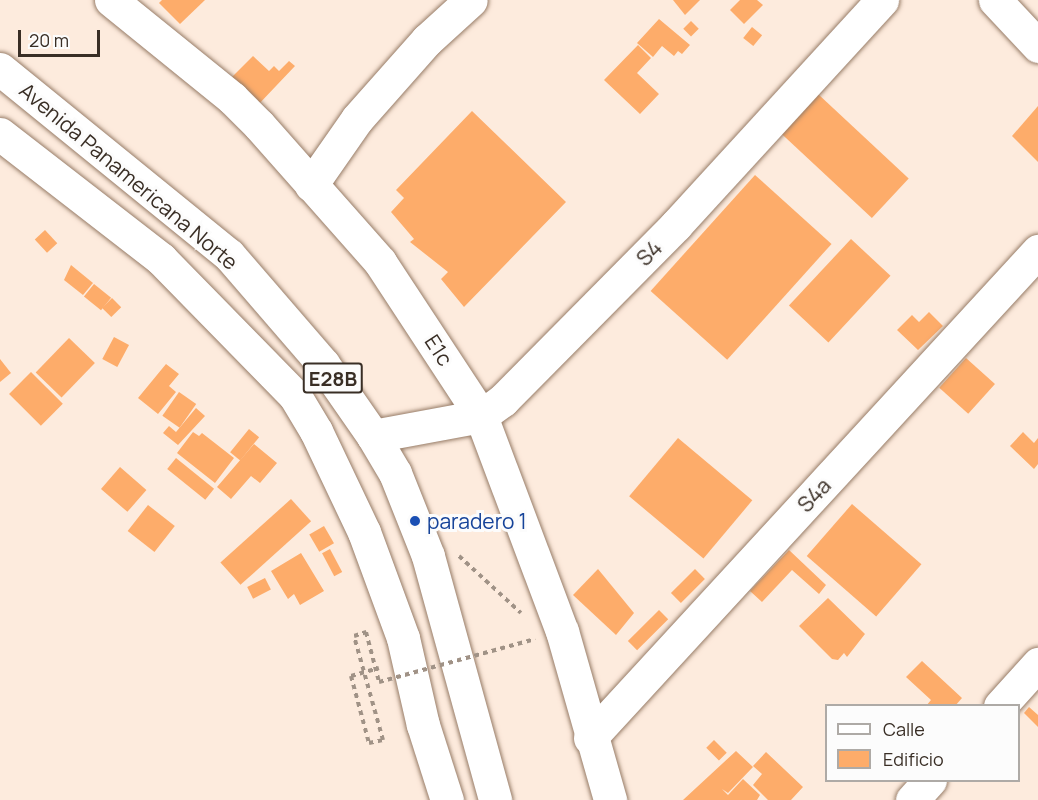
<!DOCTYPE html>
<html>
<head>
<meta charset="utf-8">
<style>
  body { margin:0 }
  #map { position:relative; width:1038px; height:800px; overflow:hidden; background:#fdebdd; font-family:Manrope,sans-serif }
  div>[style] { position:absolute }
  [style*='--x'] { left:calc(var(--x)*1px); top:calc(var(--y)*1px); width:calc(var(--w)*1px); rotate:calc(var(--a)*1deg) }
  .building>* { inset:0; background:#fdac6a; transform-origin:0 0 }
  .path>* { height:4px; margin-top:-2px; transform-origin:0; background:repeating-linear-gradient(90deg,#a09286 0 4.5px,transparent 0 9px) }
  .roads { filter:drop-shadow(0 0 2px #977c67) drop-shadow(0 0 2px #977c67) }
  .minor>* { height:33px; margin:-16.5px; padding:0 16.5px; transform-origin:16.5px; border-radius:16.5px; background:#fff }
  .highway>* { height:33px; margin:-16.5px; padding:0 16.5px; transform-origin:16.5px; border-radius:16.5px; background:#fff }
  .path-bridge>* { height:4px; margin-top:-2px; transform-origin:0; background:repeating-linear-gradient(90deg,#a09286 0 4.5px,transparent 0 9px) }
  .dots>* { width:16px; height:16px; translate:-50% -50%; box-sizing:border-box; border:3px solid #fcfcfc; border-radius:50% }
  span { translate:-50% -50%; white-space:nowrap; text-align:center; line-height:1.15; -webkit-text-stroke:6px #fcfcfc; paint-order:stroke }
  .shield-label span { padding:2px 4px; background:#fcfcfc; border:2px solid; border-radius:4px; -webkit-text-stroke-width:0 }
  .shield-label { font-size:20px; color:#392e25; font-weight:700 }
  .street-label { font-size:21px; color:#392e25 }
  .transit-label { font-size:21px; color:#164399 }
  .left { translate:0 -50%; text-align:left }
  .legend { position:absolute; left:825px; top:704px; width:195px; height:78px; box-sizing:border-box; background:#fcfcfc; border:2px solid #aeaaa6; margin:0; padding:8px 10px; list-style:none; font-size:18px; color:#392e25 }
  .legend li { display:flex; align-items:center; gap:12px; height:30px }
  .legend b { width:30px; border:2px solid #aeaaa6 }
  .scale { position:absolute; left:18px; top:30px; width:82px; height:27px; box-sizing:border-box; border:3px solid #392e25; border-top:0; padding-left:8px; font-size:18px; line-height:21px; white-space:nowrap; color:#392e25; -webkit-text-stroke:4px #fcfcfc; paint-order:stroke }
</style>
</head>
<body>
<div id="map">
  <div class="building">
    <i style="clip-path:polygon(162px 0,205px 0,180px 24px,159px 3px)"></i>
    <i style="clip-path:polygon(673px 0,700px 0,685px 15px)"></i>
    <i style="clip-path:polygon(740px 0,757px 0,763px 5px,744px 24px,730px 10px)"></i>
    <i style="clip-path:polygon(659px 19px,690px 45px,682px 54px,678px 51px,674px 56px,662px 46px,653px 57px,637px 43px)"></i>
    <i style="left:691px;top:21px;width:11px;height:11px;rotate:45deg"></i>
    <i style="left:752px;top:27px;width:13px;height:14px;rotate:39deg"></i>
    <i style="clip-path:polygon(638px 45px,651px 58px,637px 73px,659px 94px,640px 114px,604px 80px)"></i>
    <i style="clip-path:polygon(253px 56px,269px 71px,274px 66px,279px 71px,289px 61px,295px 66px,257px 106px,229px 80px)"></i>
    <i style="left:818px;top:94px;width:124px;height:54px;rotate:43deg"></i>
    <i style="clip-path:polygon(1038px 106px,1038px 162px,1012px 136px)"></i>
    <i style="clip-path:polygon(472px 111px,566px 202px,464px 307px,441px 279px,448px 272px,410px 242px,414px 239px,391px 212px,404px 198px,396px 190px)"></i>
    <i style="left:755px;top:175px;width:103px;height:156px;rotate:42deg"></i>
    <i style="left:45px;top:230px;width:18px;height:14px;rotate:47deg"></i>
    <i style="left:851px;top:239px;width:54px;height:91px;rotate:43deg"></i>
    <i style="clip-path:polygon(71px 265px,93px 283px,83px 295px,64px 280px)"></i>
    <i style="left:94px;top:284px;width:22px;height:16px;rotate:39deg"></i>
    <i style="left:112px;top:298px;width:13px;height:14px;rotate:45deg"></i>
    <i style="clip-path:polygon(929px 312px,943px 326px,918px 350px,897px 330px,912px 315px,919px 322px)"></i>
    <i style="left:114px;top:337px;width:17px;height:25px;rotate:28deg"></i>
    <i style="left:69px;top:338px;width:36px;height:48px;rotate:44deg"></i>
    <i style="left:966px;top:358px;width:39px;height:40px;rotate:42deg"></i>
    <i style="clip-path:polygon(0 359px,11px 373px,0 382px)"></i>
    <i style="clip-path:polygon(166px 364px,179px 374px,169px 386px,176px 392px,158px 414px,138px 398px)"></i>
    <i style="left:31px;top:372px;width:45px;height:31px;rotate:45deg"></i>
    <i style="left:179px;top:392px;width:21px;height:29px;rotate:35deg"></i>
    <i style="clip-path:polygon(196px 408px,205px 416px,178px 445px,163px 433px,169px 426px,176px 432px)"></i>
    <i style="left:249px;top:429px;width:13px;height:30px;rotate:39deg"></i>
    <i style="clip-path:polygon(193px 432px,199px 436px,202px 433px,234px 458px,215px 483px,177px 453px)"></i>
    <i style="clip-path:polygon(1023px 432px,1034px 443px,1038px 438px,1038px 464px,1034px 469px,1010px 446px)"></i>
    <i style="left:678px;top:438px;width:97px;height:76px;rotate:40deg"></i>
    <i style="clip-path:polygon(254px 444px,277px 463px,260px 483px,251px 476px,231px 499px,217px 487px)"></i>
    <i style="left:176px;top:458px;width:49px;height:14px;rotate:39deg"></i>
    <i style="left:120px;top:467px;width:35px;height:29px;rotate:41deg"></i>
    <i style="left:291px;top:499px;width:30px;height:95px;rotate:48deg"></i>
    <i style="left:852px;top:504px;width:92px;height:69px;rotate:41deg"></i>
    <i style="left:148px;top:505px;width:34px;height:33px;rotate:38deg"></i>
    <i style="left:324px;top:526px;width:20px;height:17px;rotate:60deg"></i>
    <i style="left:330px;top:549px;width:26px;height:9px;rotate:62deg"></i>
    <i style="clip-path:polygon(789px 550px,826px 585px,819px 594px,792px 570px,762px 602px,750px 591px)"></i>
    <i style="clip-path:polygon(301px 553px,324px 591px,300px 605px,294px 594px,288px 599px,271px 571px)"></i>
    <i style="clip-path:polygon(598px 569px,634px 613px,616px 635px,573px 595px)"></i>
    <i style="left:695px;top:569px;width:14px;height:34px;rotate:45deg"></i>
    <i style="left:265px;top:578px;width:13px;height:20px;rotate:63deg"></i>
    <i style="clip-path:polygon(828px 598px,865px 634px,847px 657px,844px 653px,838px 660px,832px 659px,799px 626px)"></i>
    <i style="left:659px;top:610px;width:13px;height:44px;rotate:45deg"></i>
    <i style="clip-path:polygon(922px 661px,962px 698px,955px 706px,926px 706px,931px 700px,906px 677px)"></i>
    <i style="clip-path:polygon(1029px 707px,1038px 715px,1038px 727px,1024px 713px)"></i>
    <i style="left:714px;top:740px;width:18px;height:11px;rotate:45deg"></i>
    <i style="clip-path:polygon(736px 751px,753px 767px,728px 793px,722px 789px,728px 795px,743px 779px,760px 795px,757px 800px,683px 800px)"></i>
    <i style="clip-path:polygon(766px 752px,803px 787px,791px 800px,768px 800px,753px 785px,762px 774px,753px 766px)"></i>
  </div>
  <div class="path">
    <i style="--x:459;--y:556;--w:84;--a:42.6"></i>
    <i style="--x:351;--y:676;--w:29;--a:-16"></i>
  </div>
  <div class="roads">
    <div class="minor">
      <i style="--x:111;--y:0;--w:156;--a:39"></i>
      <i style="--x:232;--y:98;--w:38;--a:45"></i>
      <i style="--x:259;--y:125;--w:183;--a:48.5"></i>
      <i style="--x:380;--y:262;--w:184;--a:56.7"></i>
      <i style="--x:481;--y:416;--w:230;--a:69.4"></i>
      <i style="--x:562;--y:631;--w:176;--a:74.1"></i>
      <i style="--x:995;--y:0;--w:63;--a:46.9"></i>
      <i style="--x:311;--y:185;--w:80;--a:-55.1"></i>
      <i style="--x:357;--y:119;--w:106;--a:-48.5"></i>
      <i style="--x:427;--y:40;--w:59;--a:-42.3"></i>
      <i style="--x:373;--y:436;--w:110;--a:-10.5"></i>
      <i style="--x:481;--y:416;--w:27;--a:-36"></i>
      <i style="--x:503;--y:400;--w:246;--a:-45.3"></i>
      <i style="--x:676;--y:225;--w:305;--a:-47.5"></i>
      <i style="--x:1000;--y:706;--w:57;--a:-47.9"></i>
      <i style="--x:590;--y:738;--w:662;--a:-47.39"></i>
      <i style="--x:912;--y:800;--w:27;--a:-48"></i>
    </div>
    <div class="highway">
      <i style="--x:0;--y:69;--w:295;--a:39.1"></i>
      <i style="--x:229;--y:255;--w:144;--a:49.2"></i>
      <i style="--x:323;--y:364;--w:88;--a:55.2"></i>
      <i style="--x:373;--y:436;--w:43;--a:59.3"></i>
      <i style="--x:395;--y:473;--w:89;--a:68.3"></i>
      <i style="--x:428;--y:556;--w:253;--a:74.6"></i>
      <i style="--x:0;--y:134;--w:204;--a:37.8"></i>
      <i style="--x:161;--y:259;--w:192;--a:45.6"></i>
      <i style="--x:295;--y:396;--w:41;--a:59"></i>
      <i style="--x:316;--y:431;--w:112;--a:64.6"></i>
      <i style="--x:364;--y:532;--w:113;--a:69.8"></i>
      <i style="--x:403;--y:638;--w:89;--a:77.1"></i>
      <i style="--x:423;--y:725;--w:79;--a:72.3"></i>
    </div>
  </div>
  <div class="path-bridge">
    <i style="--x:351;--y:676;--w:69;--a:75"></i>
    <i style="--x:369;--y:743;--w:14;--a:-12"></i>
    <i style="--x:383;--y:740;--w:108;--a:-105.6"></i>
    <i style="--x:354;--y:636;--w:13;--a:-18"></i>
    <i style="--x:366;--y:632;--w:52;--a:75.4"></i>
    <i style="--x:379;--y:682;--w:162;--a:-15.4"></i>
  </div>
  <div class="dots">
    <i style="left:415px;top:521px;background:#1a4fb4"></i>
  </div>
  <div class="shield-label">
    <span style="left:333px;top:378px">E28B</span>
  </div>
  <div class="street-label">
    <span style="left:129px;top:176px;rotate:40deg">Avenida Panamericana Norte</span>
    <span style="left:649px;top:253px;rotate:-45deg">S4</span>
    <span style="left:439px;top:350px;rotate:57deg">E1c</span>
    <span style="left:814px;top:495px;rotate:-47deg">S4a</span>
  </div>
  <div class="transit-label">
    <span class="left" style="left:427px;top:521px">paradero 1</span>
  </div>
  <ul class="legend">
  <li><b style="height:8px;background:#fff"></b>Calle</li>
  <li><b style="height:16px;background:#fdac6a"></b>Edificio</li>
  </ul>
  <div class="scale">20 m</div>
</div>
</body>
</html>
